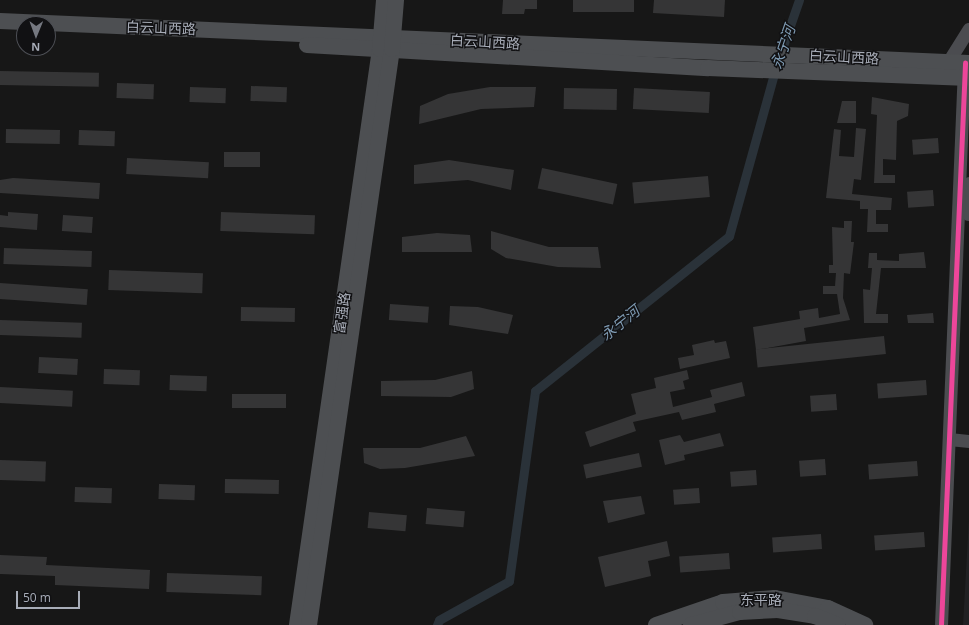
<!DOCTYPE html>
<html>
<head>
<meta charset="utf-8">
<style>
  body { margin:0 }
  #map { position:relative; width:969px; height:625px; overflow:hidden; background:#171717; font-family:"Open Sans","Noto Sans SC",sans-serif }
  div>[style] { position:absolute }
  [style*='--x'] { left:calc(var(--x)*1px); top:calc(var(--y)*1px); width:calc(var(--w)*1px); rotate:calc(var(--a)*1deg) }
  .built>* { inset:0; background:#212123 }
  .canal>* { height:9px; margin:-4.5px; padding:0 4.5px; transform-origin:4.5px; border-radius:4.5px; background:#2a3239 }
  .building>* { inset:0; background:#353536; transform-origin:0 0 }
  .minor>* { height:13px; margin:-6.5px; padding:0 6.5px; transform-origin:6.5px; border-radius:6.5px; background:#4b4c50 }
  .major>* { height:16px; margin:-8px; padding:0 8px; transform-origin:8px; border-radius:8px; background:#4d4f52 }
  .cycleway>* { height:5px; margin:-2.5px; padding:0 2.5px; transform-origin:2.5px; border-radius:2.5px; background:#ed469a }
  span { translate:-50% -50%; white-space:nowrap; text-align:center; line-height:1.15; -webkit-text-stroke:3px #111113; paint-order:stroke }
  .street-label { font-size:14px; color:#a8adb8 }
  .water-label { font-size:15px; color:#7f9bb3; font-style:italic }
  .north { position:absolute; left:16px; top:16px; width:40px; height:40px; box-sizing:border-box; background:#111113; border:1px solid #4d4f55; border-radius:50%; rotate:181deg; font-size:11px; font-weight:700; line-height:16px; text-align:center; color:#a8adb8 }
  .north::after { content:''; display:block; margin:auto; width:14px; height:18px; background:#757880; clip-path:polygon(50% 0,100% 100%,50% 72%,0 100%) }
  .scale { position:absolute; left:16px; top:591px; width:64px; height:18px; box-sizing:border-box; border:2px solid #a8adb8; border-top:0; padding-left:5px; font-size:12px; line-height:14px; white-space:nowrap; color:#a8adb8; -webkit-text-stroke:3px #111113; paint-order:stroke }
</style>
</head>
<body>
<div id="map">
  <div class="built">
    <i style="clip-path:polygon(969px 518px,969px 625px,963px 625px)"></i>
  </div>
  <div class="canal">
    <i style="--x:437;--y:625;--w:5;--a:-68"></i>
    <i style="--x:439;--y:620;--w:80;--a:-29.1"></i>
    <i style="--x:509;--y:581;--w:192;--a:-82.2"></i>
    <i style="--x:535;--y:391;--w:248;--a:-38.6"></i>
    <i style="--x:729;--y:236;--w:180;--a:-74.5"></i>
    <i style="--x:777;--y:63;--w:67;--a:-70.8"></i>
  </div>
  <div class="building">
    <i style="clip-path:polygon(503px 0,537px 0,537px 9px,525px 9px,524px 14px,502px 14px)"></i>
    <i style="left:573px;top:0;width:61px;height:12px"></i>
    <i style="clip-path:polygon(654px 0,725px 0,724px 17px,653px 13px)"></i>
    <i style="left:0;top:71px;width:99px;height:14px;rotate:1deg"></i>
    <i style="left:117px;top:83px;width:37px;height:15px;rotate:2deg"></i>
    <i style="left:251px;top:86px;width:36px;height:15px;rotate:2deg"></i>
    <i style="left:190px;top:87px;width:36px;height:15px;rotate:2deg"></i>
    <i style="clip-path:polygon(490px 87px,536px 87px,534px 107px,481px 109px,419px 124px,420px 106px,448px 94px)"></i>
    <i style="left:564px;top:88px;width:53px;height:21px;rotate:1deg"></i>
    <i style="left:634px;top:88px;width:76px;height:21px;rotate:3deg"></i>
    <i style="clip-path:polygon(872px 97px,909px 104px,908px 116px,897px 121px,896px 160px,883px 159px,883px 175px,895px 175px,895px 183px,874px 183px,877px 115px,871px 114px)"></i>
    <i style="clip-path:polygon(842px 101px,856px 101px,856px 123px,837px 123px)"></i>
    <i style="clip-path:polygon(856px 128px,866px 129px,861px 180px,854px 179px,852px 194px,892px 198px,891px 210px,876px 210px,876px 224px,888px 224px,888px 232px,867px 232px,868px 209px,860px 209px,860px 201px,826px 198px,834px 129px,841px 130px,839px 156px,854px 157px)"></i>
    <i style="left:6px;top:129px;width:54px;height:14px;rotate:1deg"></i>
    <i style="left:79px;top:130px;width:36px;height:15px;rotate:2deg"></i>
    <i style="left:938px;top:138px;width:15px;height:26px;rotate:86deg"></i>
    <i style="left:224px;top:152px;width:36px;height:15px"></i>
    <i style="left:127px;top:158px;width:82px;height:16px;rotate:3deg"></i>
    <i style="clip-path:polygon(449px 160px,514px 170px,511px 190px,468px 180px,414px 184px,414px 165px)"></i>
    <i style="left:542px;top:168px;width:77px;height:21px;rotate:12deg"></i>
    <i style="left:708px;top:176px;width:21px;height:76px;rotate:85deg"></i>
    <i style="clip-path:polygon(13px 178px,100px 183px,99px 199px,0 193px,0 180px)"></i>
    <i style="left:933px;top:190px;width:16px;height:26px;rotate:86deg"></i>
    <i style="clip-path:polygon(8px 212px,38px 214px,37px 230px,0 227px,0 215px,8px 216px)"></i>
    <i style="left:221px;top:212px;width:94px;height:19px;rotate:2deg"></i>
    <i style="left:63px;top:215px;width:30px;height:16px;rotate:4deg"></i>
    <i style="clip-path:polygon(844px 221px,852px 221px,851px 242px,854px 242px,850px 274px,844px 273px,843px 298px,850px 320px,804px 328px,806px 341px,756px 350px,753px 327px,800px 319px,799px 311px,818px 308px,819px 318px,840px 314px,837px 294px,823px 294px,823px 286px,835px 286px,836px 273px,829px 273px,829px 265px,833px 265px,832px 227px,844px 228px)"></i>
    <i style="clip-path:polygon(491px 231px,549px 247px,598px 247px,601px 268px,558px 267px,506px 258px,491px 249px)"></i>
    <i style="clip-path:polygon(437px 233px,470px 235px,472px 252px,402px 252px,402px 237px)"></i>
    <i style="left:4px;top:248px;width:88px;height:16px;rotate:2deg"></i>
    <i style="clip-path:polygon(924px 252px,926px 268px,881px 268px,876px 314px,888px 314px,888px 323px,864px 323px,863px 289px,870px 290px,872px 268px,868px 268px,869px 253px,877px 253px,877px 260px,899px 261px,899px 254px)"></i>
    <i style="left:109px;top:270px;width:94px;height:20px;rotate:2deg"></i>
    <i style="left:0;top:283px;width:88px;height:16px;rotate:4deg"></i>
    <i style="left:390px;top:304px;width:39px;height:16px;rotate:4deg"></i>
    <i style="clip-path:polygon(450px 306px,478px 307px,513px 315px,508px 334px,449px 325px)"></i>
    <i style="left:241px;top:307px;width:54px;height:14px;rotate:1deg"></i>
    <i style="clip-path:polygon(933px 313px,934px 323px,908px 323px,907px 315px)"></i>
    <i style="left:0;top:320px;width:82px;height:15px;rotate:2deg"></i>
    <i style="left:884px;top:336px;width:18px;height:129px;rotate:84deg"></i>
    <i style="clip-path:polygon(714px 340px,715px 343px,726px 341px,730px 358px,680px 369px,678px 358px,694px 355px,692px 345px)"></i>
    <i style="left:39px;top:357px;width:39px;height:16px;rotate:3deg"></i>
    <i style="left:104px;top:369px;width:36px;height:15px;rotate:2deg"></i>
    <i style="clip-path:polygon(687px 370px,689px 379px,683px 381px,685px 389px,670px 392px,673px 407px,712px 397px,710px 390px,742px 382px,745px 396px,714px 404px,716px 412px,682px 420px,679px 412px,633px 422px,636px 431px,590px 447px,585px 432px,636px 414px,631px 394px,656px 388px,654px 378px)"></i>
    <i style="clip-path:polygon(472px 371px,474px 389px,451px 397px,381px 396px,381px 381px,435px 380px)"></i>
    <i style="left:170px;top:375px;width:37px;height:15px;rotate:2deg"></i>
    <i style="left:926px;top:380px;width:15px;height:49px;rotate:86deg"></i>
    <i style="left:0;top:387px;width:73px;height:16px;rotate:3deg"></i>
    <i style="left:232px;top:394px;width:54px;height:14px"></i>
    <i style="left:836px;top:394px;width:16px;height:26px;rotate:86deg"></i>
    <i style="clip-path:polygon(720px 433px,724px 446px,684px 455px,685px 460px,665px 465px,659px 440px,680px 435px,684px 442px)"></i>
    <i style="clip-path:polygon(466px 436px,475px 456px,405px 468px,380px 469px,364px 463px,363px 448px,420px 448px)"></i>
    <i style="left:639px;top:453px;width:14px;height:57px;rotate:78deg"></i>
    <i style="left:825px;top:459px;width:16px;height:26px;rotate:86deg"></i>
    <i style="left:0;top:460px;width:46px;height:20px;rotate:2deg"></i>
    <i style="left:917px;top:461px;width:15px;height:49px;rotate:86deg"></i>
    <i style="left:756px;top:470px;width:15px;height:26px;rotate:86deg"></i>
    <i style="left:225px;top:479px;width:54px;height:14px;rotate:1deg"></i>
    <i style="left:159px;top:484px;width:36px;height:15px;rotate:2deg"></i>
    <i style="left:75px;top:487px;width:37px;height:15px;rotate:2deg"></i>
    <i style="left:699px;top:488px;width:15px;height:26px;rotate:86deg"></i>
    <i style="clip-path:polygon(641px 496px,645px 514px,608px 523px,603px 501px)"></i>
    <i style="left:427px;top:508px;width:38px;height:16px;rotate:5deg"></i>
    <i style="left:369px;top:512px;width:38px;height:16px;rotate:5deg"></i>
    <i style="left:924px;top:532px;width:15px;height:50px;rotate:86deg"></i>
    <i style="left:821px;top:534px;width:15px;height:49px;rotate:86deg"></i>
    <i style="clip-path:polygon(667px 541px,670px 556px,648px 561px,651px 576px,605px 587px,598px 557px)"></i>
    <i style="left:729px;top:553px;width:16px;height:50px;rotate:86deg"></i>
    <i style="clip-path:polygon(0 555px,47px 557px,46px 565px,150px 570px,149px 589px,55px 585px,55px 576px,0 574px)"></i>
    <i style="left:167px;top:573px;width:95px;height:19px;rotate:2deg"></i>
  </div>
  <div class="minor">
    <i style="--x:948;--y:62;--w:39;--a:-58"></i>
    <i style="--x:968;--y:214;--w:31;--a:-88"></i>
    <i style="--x:949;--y:439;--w:20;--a:6"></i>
    <i style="--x:941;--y:625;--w:557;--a:-87.64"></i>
  </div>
  <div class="major">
    <i style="--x:0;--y:21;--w:970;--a:2.48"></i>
    <i style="--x:307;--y:45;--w:402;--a:3.3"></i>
    <i style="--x:708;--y:68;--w:261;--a:2.2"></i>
    <i style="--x:297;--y:625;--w:582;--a:-81.8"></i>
    <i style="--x:380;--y:49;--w:49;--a:-85.3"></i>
    <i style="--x:309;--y:625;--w:582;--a:-81.8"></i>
    <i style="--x:392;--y:49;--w:49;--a:-85.3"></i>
    <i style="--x:656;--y:625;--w:71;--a:-18.9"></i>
    <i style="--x:723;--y:602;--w:52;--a:-4.4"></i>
    <i style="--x:775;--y:598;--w:54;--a:10.7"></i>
    <i style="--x:828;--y:608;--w:41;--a:24.7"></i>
    <i style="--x:691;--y:625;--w:51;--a:-14.9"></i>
    <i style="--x:740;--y:612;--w:38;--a:-3"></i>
    <i style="--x:778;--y:610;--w:37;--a:9"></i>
    <i style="--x:815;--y:616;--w:24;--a:22"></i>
  </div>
  <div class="cycleway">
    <i style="--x:941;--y:625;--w:563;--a:-87.55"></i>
  </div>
  <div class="street-label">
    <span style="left:161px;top:28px;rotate:2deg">白云山西路</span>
    <span style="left:485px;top:42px;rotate:3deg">白云山西路</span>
    <span style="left:844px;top:57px;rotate:3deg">白云山西路</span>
    <span style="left:342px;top:313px;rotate:-82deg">富强路</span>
    <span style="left:761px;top:600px">东平路</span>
  </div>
  <div class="water-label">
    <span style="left:783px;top:47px;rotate:-71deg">永宁河</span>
    <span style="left:620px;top:323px;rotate:-39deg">永宁河</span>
  </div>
  <div class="north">N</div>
  <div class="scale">50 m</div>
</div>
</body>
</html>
